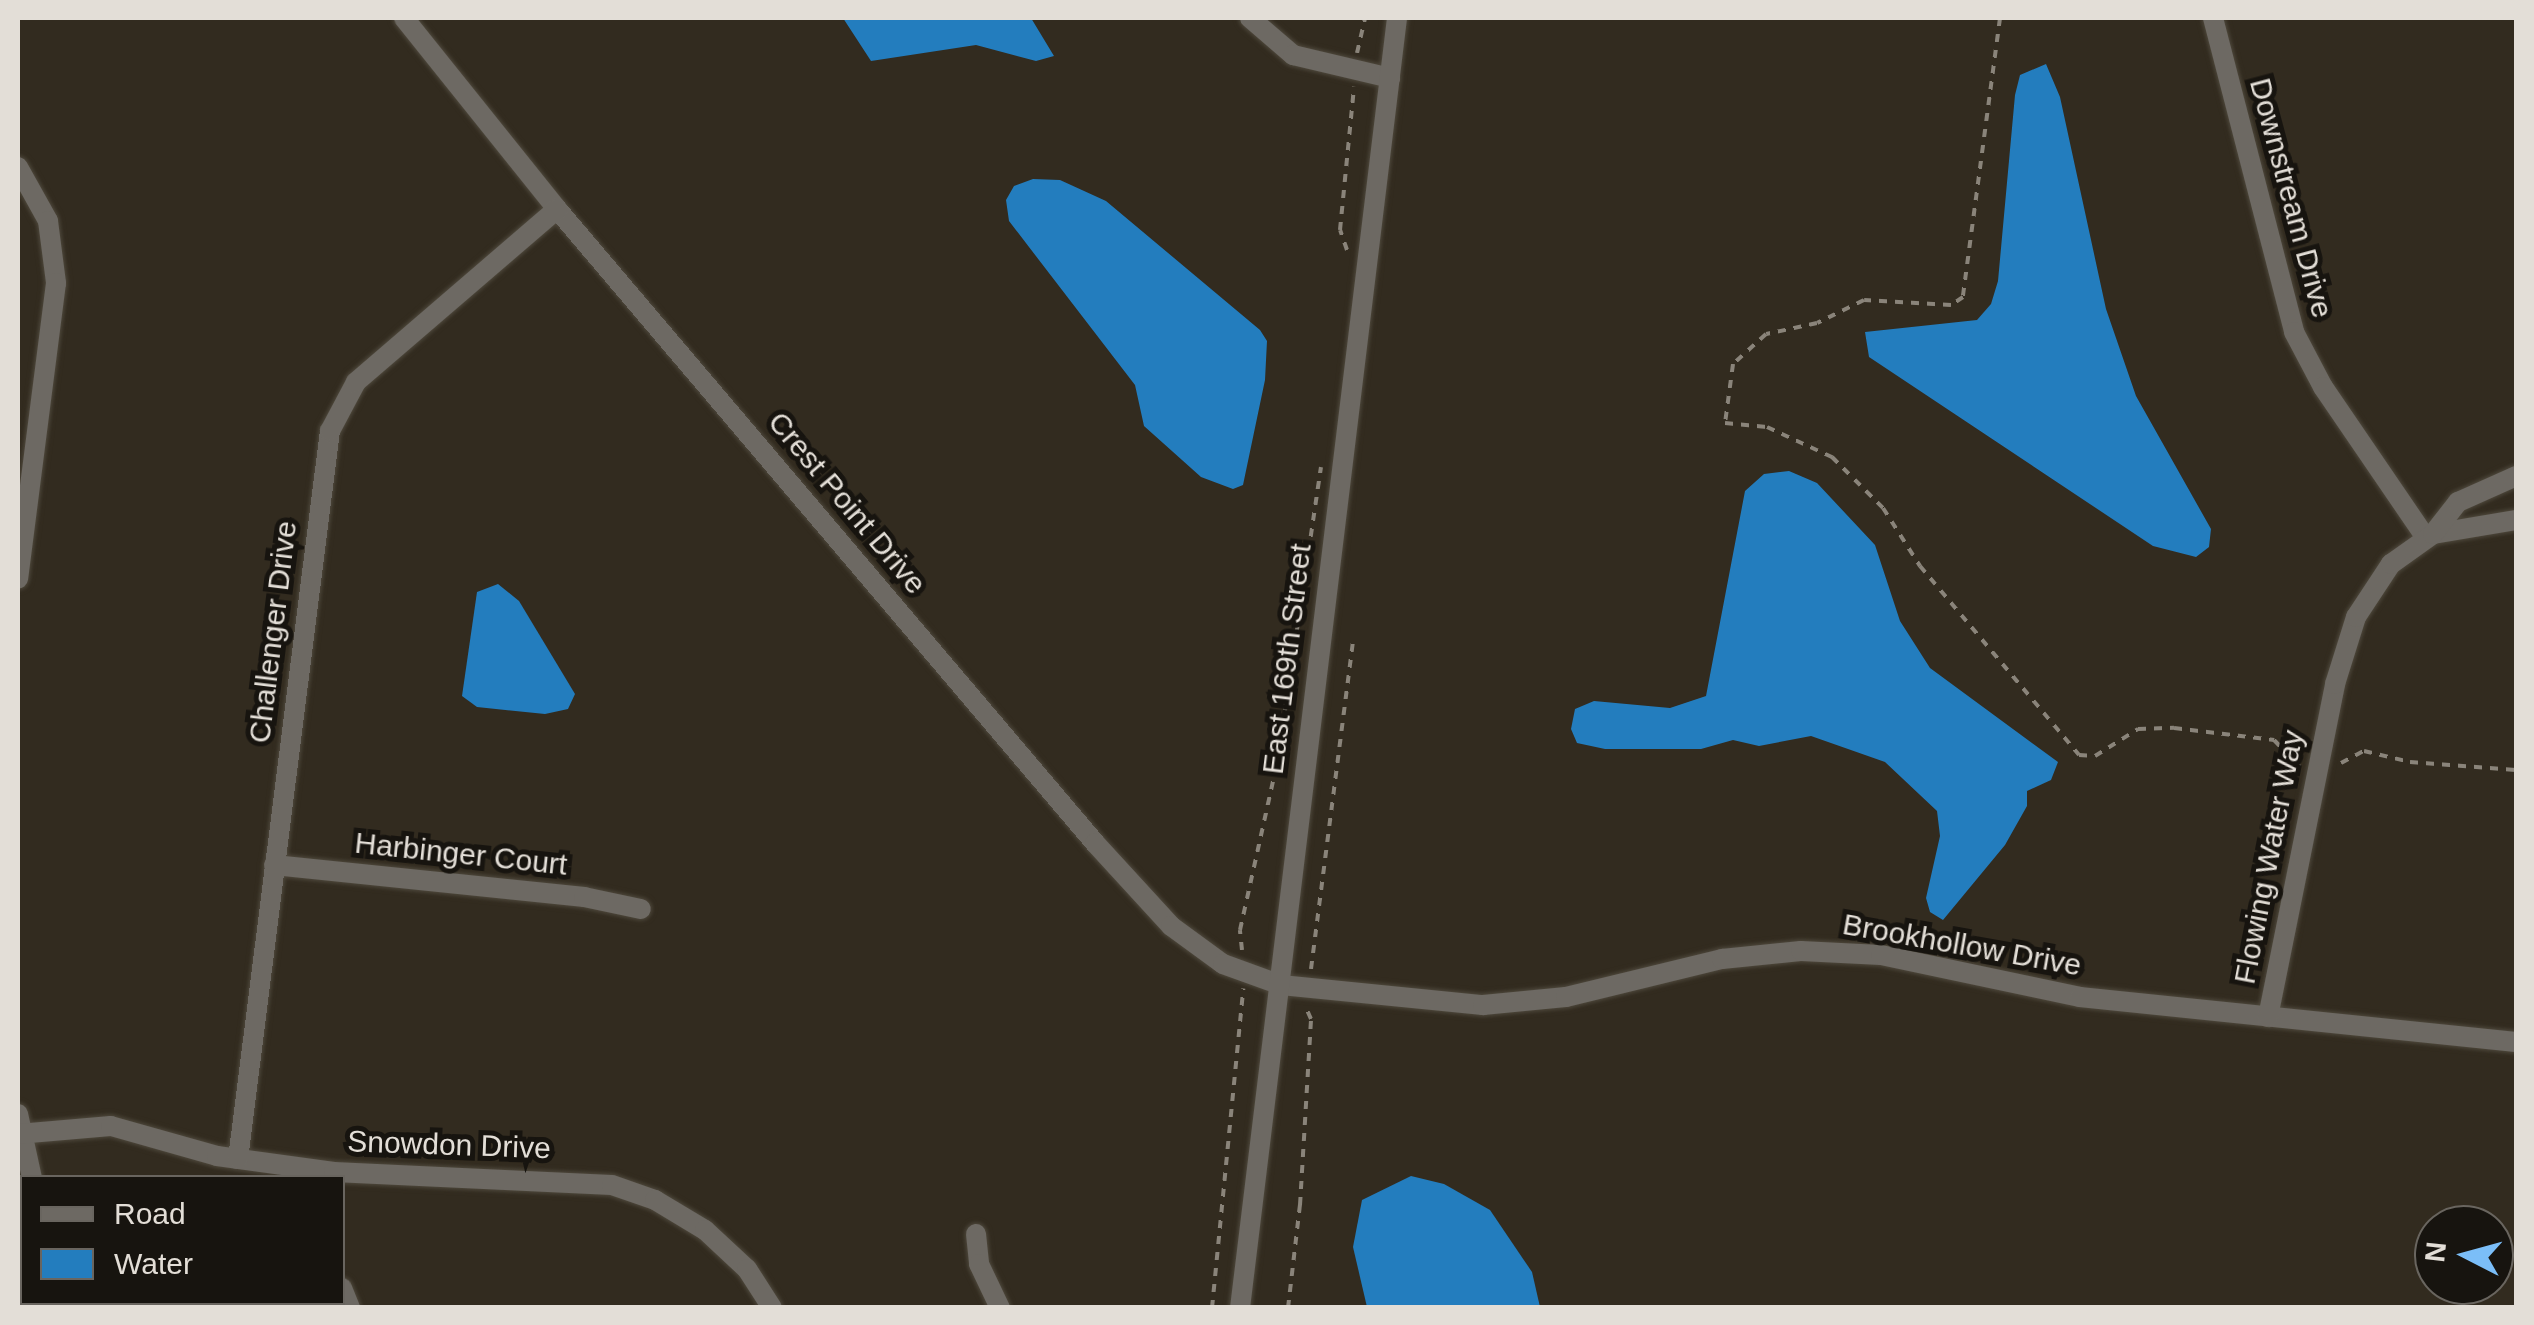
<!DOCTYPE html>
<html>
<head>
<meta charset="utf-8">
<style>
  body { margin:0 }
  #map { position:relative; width:2534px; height:1325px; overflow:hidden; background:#322b1f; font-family:Helvetica,sans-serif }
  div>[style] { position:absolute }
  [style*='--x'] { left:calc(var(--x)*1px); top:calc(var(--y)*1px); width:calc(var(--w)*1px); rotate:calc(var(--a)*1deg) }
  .water>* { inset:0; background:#237dbe }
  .path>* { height:4px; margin-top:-2px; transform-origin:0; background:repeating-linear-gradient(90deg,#8a847a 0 8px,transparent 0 16px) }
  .roads { filter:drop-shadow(0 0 2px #4e483c) drop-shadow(0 0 2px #4e483c) }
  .minor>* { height:20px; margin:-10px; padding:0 10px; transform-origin:10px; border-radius:10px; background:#6d6963 }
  span { translate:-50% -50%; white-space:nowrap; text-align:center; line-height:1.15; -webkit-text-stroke:10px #17140f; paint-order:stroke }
  .street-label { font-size:30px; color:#e3ded7 }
  .frame { position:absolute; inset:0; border:20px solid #e3ded7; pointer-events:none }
  .legend { position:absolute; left:20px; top:1175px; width:325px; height:130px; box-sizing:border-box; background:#17140f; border:2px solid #69655f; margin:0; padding:12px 18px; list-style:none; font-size:30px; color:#e3ded7 }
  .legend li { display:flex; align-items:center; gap:20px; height:50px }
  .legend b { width:50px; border:2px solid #69655f }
  .north { position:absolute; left:2414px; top:1205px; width:100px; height:100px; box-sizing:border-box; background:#17140f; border:2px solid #69655f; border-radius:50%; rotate:276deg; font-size:28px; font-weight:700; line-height:40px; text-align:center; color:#e3ded7 }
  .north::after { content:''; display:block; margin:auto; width:35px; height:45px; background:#7bbef8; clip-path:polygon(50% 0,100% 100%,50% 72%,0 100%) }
</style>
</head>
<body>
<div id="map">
  <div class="water">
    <i style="clip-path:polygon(843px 18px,1031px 18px,1054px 56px,1036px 61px,976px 45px,871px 61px)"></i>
    <i style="clip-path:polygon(2046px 64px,2060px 97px,2106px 309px,2136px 396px,2211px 529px,2209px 547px,2196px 557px,2153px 546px,1869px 357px,1865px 332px,1977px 320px,1991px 304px,1998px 281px,2015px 95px,2020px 75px)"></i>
    <i style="clip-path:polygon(1033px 179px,1060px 180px,1106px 201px,1260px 330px,1267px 341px,1265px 380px,1243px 485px,1233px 489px,1201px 477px,1144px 426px,1135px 385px,1009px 221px,1006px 200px,1014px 186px)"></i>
    <i style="clip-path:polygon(1789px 471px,1817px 483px,1875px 545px,1900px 621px,1930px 668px,2058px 762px,2051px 780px,2027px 791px,2027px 806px,2005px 845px,1943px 920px,1930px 912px,1926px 898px,1940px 836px,1937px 811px,1885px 762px,1811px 736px,1759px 746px,1733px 740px,1701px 749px,1605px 749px,1577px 743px,1571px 729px,1575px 709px,1594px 701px,1670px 708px,1706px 696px,1745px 491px,1764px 474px)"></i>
    <i style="clip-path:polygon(498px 584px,519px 601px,575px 694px,568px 709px,545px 714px,477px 707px,462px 696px,477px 592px)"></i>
    <i style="clip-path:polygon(1411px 1176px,1444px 1184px,1490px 1210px,1532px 1272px,1540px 1307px,1367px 1307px,1353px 1247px,1362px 1200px)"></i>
  </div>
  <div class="path">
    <i style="--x:2000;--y:18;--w:281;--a:97.6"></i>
    <i style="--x:1963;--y:297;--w:14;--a:146"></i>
    <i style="--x:1951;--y:305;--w:87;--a:-176.7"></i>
    <i style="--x:1864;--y:300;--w:52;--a:153.9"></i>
    <i style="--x:1817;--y:323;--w:52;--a:167.8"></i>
    <i style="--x:1766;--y:334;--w:45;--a:137.7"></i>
    <i style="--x:1733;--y:364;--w:60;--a:97.7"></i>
    <i style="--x:1725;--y:423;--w:42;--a:5.4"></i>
    <i style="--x:1767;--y:427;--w:72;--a:24.8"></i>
    <i style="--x:1832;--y:457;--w:72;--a:45"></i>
    <i style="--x:1883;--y:508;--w:69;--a:57.5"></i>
    <i style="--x:1920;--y:566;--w:247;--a:49.9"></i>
    <i style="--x:2079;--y:755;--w:16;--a:4"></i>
    <i style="--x:2095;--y:756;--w:51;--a:-32.1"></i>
    <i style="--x:2138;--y:729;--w:36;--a:-2"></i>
    <i style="--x:2174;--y:728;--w:101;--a:6.8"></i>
    <i style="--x:2274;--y:740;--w:37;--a:46"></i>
    <i style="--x:1357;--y:53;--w:36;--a:-77"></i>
    <i style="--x:1347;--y:250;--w:21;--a:-109"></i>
    <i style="--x:1340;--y:230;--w:144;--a:-84.4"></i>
    <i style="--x:2341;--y:763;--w:26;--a:-28"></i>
    <i style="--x:2364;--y:751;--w:47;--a:13.4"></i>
    <i style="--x:2410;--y:762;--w:106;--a:4.3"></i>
    <i style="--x:1242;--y:950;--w:20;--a:-96"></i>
    <i style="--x:1240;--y:930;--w:176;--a:-77.5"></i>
    <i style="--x:1278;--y:758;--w:294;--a:-81.6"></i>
    <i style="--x:1311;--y:969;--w:332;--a:-82.7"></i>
    <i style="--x:1212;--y:1308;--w:321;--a:-84.4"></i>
    <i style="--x:1288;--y:1308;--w:104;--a:-83.4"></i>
    <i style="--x:1300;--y:1205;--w:186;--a:-86.6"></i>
    <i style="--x:1311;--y:1019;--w:12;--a:-114"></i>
  </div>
  <div class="roads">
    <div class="minor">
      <i style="--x:404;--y:18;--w:245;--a:51.3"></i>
      <i style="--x:557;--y:209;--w:832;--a:49.68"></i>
      <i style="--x:1095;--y:843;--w:113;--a:47.5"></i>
      <i style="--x:1171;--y:926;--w:64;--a:36.2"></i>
      <i style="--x:1223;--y:964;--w:62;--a:19.9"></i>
      <i style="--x:1281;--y:985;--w:203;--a:5.7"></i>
      <i style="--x:1483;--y:1005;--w:83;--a:-5.5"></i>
      <i style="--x:1566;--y:997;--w:161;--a:-13.7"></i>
      <i style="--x:1722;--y:959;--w:79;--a:-5.8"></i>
      <i style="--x:1801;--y:951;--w:80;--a:2.9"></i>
      <i style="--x:1881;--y:955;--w:203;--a:11.9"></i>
      <i style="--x:2080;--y:997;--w:438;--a:5.9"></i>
      <i style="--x:1250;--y:18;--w:57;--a:40.7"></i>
      <i style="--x:1293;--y:55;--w:100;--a:13.3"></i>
      <i style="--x:2213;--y:18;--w:324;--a:75.5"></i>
      <i style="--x:2294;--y:332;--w:62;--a:62.2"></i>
      <i style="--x:2323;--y:387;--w:183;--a:55.7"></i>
      <i style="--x:18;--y:167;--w:62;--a:60.9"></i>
      <i style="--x:48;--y:221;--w:63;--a:82.6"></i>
      <i style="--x:56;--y:283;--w:298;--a:97.3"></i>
      <i style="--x:2433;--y:534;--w:84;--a:-9.6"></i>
      <i style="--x:274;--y:865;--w:312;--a:5.9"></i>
      <i style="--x:584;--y:897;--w:58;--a:11.9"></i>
      <i style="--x:2268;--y:1017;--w:340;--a:-78.6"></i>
      <i style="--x:2335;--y:684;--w:70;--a:-72.6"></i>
      <i style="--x:2356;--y:617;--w:64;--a:-56.6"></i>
      <i style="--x:2391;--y:564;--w:52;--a:-35.5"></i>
      <i style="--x:2433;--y:534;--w:41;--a:-52"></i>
      <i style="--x:2458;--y:502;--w:64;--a:-24.1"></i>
      <i style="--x:18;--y:1114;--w:66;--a:77.7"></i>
      <i style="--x:18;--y:1134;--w:93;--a:-4.9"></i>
      <i style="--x:111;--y:1126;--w:110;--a:15.8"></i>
      <i style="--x:217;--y:1156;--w:118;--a:7.8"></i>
      <i style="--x:334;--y:1172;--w:278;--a:2.7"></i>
      <i style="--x:612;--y:1185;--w:46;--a:19.2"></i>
      <i style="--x:655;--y:1200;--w:58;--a:31"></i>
      <i style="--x:705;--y:1230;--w:57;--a:42.9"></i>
      <i style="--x:747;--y:1269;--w:46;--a:57.3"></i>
      <i style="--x:238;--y:1159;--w:734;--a:-82.8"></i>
      <i style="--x:330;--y:431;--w:55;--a:-62"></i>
      <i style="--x:356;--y:382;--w:265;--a:-40.7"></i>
      <i style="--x:976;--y:1234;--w:30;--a:84"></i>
      <i style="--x:979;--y:1264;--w:49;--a:64.5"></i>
      <i style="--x:342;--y:1288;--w:22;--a:68"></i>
      <i style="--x:59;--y:1302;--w:6;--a:81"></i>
      <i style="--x:1240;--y:1308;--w:1300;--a:-83.06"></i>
    </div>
  </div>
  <div class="street-label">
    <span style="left:2291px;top:198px;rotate:75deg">Downstream Drive</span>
    <span style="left:847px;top:503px;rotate:50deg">Crest Point Drive</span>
    <span style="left:273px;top:632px;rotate:-83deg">Challenger Drive</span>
    <span style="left:1287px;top:659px;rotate:-83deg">East 169th Street</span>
    <span style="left:461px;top:854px;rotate:6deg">Harbinger Court</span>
    <span style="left:2269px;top:857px;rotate:-79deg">Flowing Water Way</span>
    <span style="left:1962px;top:945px;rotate:10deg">Brookhollow Drive</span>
    <span style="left:449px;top:1145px;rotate:2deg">Snowdon Drive</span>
  </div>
  <div class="frame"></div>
  <ul class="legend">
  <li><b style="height:12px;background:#6d6963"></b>Road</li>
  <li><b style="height:28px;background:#237dbe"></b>Water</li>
  </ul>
  <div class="north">N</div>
</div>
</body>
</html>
